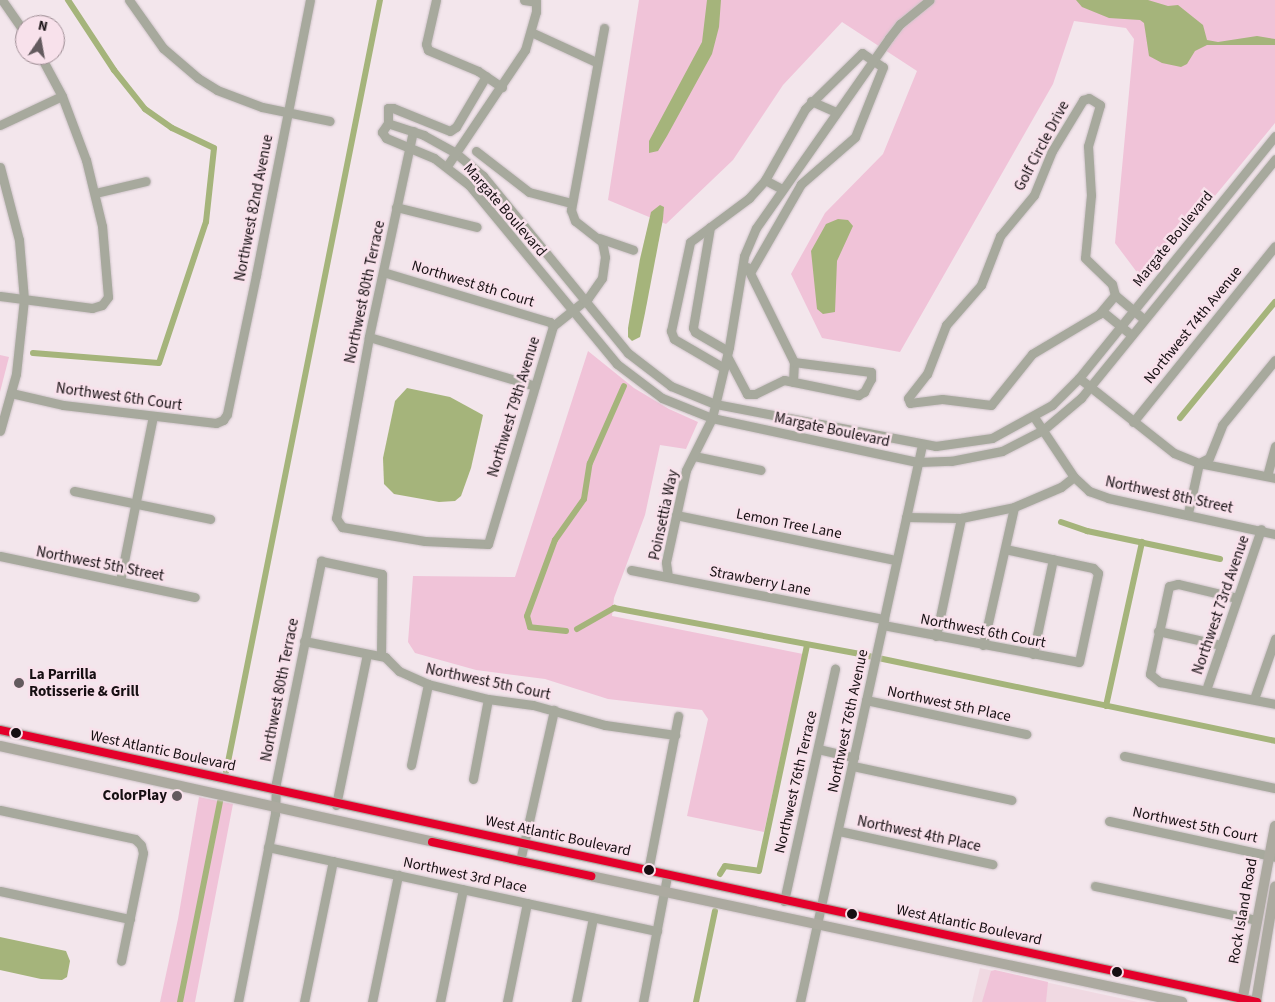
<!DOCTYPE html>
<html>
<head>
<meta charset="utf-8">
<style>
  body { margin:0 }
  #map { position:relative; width:1275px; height:1002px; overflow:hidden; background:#f3e6ec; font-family:"Source Sans 3",sans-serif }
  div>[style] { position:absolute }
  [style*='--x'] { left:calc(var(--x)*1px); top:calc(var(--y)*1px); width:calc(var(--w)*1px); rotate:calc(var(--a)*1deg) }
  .built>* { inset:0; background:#f0d9e2 }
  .green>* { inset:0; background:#f0c3d8 }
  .water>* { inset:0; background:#a5b47b }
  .canal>* { height:6px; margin:-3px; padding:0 3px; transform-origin:3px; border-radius:3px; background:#a5b47b }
  .roads { filter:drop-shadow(0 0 1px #cfc4c9) drop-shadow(0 0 1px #cfc4c9) }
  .minor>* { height:9px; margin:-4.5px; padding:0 4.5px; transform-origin:4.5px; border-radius:4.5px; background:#a7a99d }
  .major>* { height:10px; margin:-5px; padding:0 5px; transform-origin:5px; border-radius:5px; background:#acaaa0 }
  .bus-1>* { height:8px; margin:-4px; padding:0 4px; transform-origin:4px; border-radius:4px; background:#e4002b }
  .dots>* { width:14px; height:14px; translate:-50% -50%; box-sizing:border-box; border:2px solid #f8e1eb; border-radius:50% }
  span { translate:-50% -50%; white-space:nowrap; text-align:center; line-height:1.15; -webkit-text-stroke:5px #f8e1eb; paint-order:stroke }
  .street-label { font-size:15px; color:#160f12 }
  .poi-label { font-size:15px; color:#160f12; font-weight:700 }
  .left { translate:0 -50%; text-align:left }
  .right { translate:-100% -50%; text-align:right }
  .north { position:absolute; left:15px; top:15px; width:50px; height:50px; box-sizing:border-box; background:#f8e1eb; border:1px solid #9e8d94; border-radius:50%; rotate:12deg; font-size:14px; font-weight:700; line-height:20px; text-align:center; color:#160f12 }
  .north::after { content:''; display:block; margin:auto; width:18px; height:22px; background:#635a5e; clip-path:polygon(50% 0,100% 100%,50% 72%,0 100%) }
</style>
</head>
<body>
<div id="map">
  <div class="built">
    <i style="clip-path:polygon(980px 968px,1138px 1002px,972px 1002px)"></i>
  </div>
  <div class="green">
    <i style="clip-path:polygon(639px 0,1275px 0,1275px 123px,1148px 277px,1136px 271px,1115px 243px,1134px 39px,1126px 28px,1074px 21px,1053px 84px,900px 352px,822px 338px,791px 274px,825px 213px,883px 154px,917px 71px,842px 22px,783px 85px,733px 160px,666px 224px,608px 200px)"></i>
    <i style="clip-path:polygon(588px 351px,634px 388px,669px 409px,698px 422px,686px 449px,660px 445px,645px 515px,614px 598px,612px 616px,803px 654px,764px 832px,687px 816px,708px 719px,702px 710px,608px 699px,545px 679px,476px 670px,415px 653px,408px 642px,413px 576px,515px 577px)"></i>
    <i style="clip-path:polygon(0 355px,9px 357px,0 392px)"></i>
    <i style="clip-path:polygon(199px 797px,233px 804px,195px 1002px,160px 1002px,178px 919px)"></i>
    <i style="clip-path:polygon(995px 970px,1048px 982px,1046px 1002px,982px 1002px,991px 971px)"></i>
  </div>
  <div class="water">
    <i style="clip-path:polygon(707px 0,721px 0,719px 27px,712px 54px,667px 136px,658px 151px,649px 153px,649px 141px,702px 42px)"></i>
    <i style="clip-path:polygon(1076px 0,1148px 0,1168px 6px,1178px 5px,1203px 25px,1207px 40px,1218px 42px,1257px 36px,1275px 39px,1275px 45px,1207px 45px,1195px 51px,1187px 64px,1181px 67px,1162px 63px,1149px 56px,1144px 23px,1140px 20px,1109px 18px,1082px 7px)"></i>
    <i style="clip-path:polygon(660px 205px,664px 207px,663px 219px,645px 313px,640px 337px,632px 341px,628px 337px,628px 328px,640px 259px,651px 212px)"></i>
    <i style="clip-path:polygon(838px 219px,848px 220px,853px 226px,837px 261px,835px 312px,823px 314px,817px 309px,811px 251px,826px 224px)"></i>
    <i style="clip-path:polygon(407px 388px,450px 397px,483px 415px,471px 468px,461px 496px,455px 501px,439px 502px,394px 494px,384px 484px,383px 458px,395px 401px)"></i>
    <i style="clip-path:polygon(0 937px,66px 951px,70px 961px,67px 977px,62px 980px,41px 979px,0 970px)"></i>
  </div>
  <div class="canal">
    <i style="--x:33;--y:353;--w:126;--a:4.5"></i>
    <i style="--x:159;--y:363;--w:149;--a:-71.6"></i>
    <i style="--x:206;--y:222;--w:74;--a:-83.8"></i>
    <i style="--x:214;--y:148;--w:47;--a:-154.5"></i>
    <i style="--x:172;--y:128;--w:33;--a:-145"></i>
    <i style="--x:145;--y:109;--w:50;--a:-128.5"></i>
    <i style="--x:114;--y:70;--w:84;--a:-123.3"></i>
    <i style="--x:1180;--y:418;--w:150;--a:-50.7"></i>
    <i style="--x:1061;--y:522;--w:28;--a:19"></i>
    <i style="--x:1087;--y:531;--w:136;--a:11.9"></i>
    <i style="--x:577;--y:629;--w:43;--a:-29.6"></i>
    <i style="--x:614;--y:608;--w:249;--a:10.6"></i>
    <i style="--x:859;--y:654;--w:425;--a:11.8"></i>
    <i style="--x:566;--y:631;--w:36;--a:-174"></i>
    <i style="--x:530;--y:627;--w:11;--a:-105"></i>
    <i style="--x:527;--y:616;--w:81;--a:-69.8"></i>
    <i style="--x:555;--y:540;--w:50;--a:-54.7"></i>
    <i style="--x:584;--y:499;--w:36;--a:-81"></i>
    <i style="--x:590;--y:463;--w:84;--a:-66.2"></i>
    <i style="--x:1106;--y:706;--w:168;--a:-77.6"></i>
    <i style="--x:226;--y:772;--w:787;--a:-78.72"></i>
    <i style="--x:720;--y:874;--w:9;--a:-58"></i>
    <i style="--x:725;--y:866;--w:34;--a:8"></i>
    <i style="--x:759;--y:871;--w:230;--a:-78"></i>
    <i style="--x:180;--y:1002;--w:205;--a:-78.7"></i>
    <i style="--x:696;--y:1002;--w:93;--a:-78.2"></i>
  </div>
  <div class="roads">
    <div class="minor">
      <i style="--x:2;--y:0;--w:40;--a:55.1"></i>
      <i style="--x:129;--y:0;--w:59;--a:54.7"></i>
      <i style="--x:163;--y:48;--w:46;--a:40.6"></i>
      <i style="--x:198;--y:78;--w:22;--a:32"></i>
      <i style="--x:217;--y:90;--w:48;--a:20.7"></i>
      <i style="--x:262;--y:107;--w:69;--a:11.6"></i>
      <i style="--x:436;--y:0;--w:45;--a:102.8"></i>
      <i style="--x:426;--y:44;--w:6;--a:72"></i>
      <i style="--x:428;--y:50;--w:54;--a:22.8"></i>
      <i style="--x:478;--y:71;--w:29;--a:34"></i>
      <i style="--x:524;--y:0;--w:12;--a:9"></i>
      <i style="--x:531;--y:32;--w:72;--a:24.8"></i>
      <i style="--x:1089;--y:98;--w:13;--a:32"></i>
      <i style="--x:1100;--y:105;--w:43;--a:106.3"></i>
      <i style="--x:1088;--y:146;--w:49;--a:86.5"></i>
      <i style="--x:1091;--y:195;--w:63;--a:95.4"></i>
      <i style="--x:1085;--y:258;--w:37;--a:44"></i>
      <i style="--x:1112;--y:284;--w:11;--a:75"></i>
      <i style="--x:1115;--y:295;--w:25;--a:130"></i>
      <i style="--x:1099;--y:314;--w:78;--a:149.2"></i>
      <i style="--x:1032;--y:354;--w:65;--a:128.8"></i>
      <i style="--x:991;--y:405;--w:49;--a:-173"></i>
      <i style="--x:942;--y:399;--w:32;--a:173"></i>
      <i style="--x:910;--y:403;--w:5;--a:-112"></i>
      <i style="--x:908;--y:398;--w:31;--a:-52"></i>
      <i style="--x:927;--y:374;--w:53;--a:-68.8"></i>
      <i style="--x:946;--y:325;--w:53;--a:-48.8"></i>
      <i style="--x:981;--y:285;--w:53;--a:-68.8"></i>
      <i style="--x:1000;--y:236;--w:53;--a:-50.3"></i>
      <i style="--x:1034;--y:195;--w:48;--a:-67.8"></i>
      <i style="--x:1052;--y:151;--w:60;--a:-58.7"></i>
      <i style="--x:1083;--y:100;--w:6;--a:-18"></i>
      <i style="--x:811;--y:101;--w:27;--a:24"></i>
      <i style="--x:388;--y:123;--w:15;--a:-90"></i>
      <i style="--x:388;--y:108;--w:5;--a:0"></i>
      <i style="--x:393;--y:108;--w:61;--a:22"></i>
      <i style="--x:450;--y:131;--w:7;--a:-34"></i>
      <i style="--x:456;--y:127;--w:59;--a:-59.5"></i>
      <i style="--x:0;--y:125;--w:68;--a:-25.1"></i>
      <i style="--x:413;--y:131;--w:211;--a:102.1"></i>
      <i style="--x:369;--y:337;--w:184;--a:100.3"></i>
      <i style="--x:336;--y:518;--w:11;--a:56"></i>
      <i style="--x:342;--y:527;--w:84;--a:9.6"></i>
      <i style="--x:425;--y:541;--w:63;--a:2.7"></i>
      <i style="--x:488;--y:544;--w:227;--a:-73.4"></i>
      <i style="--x:553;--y:326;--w:45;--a:-38.7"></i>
      <i style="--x:588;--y:298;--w:24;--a:-55"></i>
      <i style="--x:602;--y:278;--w:21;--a:-82"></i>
      <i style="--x:605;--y:257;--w:15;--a:-101"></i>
      <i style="--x:602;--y:242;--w:34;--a:-142"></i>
      <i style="--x:575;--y:221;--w:12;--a:-110"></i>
      <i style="--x:571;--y:210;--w:185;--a:-79.7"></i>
      <i style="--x:1275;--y:136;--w:311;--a:129"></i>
      <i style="--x:1079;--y:378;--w:38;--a:135"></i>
      <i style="--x:1052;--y:405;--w:68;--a:151.2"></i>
      <i style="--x:992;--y:438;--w:57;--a:171.9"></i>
      <i style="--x:936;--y:446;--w:225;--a:-169.2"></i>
      <i style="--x:715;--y:404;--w:48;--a:-157.8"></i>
      <i style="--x:671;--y:386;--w:54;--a:-142.5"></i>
      <i style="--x:628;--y:353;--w:229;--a:-129.3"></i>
      <i style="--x:483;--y:176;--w:35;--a:-140"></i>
      <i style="--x:456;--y:153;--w:37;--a:-151"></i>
      <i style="--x:424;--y:135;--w:38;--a:-162"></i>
      <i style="--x:388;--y:123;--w:11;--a:124"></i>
      <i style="--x:382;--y:132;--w:7;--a:56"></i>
      <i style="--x:386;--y:138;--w:52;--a:22.6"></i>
      <i style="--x:434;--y:158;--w:44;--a:37.6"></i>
      <i style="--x:469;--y:185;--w:232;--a:50.4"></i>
      <i style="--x:617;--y:364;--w:56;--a:37.1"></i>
      <i style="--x:662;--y:398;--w:54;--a:21.8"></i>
      <i style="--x:712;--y:418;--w:211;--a:12.1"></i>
      <i style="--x:918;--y:462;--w:33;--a:-2"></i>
      <i style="--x:951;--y:461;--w:52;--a:-11.1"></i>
      <i style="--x:1002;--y:451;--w:46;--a:-27.1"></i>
      <i style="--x:1043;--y:430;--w:50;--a:-40.1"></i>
      <i style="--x:1081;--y:398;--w:308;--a:-50.9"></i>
      <i style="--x:476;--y:151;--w:67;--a:37.7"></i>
      <i style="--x:529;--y:192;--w:43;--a:14.7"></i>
      <i style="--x:447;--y:166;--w:140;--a:-56.1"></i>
      <i style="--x:525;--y:50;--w:40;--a:-74"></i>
      <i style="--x:536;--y:12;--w:12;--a:-90"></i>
      <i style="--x:0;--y:167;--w:75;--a:75.4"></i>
      <i style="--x:19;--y:240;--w:59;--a:85.2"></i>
      <i style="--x:24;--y:299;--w:75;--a:96.1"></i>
      <i style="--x:16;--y:374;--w:59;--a:105.7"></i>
      <i style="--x:765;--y:180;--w:19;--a:28"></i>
      <i style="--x:95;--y:193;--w:52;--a:-13.2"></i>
      <i style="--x:396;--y:207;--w:83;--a:13.9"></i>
      <i style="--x:710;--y:227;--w:102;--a:99.6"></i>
      <i style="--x:693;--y:328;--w:4;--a:63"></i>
      <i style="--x:695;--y:332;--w:38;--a:30"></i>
      <i style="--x:599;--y:238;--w:36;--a:19"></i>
      <i style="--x:747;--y:267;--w:106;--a:63.7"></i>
      <i style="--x:794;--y:362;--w:20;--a:93"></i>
      <i style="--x:383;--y:272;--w:174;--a:16.7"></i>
      <i style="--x:550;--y:322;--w:5;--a:53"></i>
      <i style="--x:1115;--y:295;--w:38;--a:40"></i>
      <i style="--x:0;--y:296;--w:93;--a:7.4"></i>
      <i style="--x:92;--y:308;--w:10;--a:-17"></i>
      <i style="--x:102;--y:305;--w:10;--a:-53"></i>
      <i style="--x:108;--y:297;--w:71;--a:-94.8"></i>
      <i style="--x:102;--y:226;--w:68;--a:-103.6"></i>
      <i style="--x:86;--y:160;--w:68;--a:-110.6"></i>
      <i style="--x:62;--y:96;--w:47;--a:-118.2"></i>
      <i style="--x:1102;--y:311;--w:38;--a:39"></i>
      <i style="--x:369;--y:337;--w:173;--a:16.4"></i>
      <i style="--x:727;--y:356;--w:43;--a:62.2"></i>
      <i style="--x:747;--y:394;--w:8;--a:0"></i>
      <i style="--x:755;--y:394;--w:32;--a:-26"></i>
      <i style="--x:784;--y:380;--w:76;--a:11.5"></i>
      <i style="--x:858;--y:395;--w:7;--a:-27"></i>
      <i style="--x:864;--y:392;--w:15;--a:-62"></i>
      <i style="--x:871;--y:379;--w:7;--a:-90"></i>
      <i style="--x:871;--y:372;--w:78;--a:-172.6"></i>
      <i style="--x:724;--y:368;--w:58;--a:-149.9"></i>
      <i style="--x:674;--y:339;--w:9;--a:-111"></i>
      <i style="--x:671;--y:331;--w:91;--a:-77.9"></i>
      <i style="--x:690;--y:242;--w:74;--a:-36.7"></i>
      <i style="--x:749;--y:198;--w:24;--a:-48"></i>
      <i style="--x:765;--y:180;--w:81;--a:-60.6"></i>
      <i style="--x:805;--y:109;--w:80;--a:-44.5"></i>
      <i style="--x:862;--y:53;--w:25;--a:34"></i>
      <i style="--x:883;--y:67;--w:75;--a:111.8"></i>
      <i style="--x:855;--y:137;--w:72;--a:139"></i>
      <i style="--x:801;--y:184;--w:100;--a:119.9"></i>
      <i style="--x:1079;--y:378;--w:121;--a:38.3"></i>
      <i style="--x:1174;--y:453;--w:27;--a:22"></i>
      <i style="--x:1199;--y:463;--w:77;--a:11.2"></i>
      <i style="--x:11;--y:393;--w:53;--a:13"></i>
      <i style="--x:63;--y:405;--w:154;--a:6.7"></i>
      <i style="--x:216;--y:423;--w:8;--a:-23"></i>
      <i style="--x:223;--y:420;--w:7;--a:-56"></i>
      <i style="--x:227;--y:414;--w:142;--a:-78.2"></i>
      <i style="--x:256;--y:275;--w:280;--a:-78.9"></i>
      <i style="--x:1034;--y:417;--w:72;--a:56.3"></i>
      <i style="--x:1074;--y:477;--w:21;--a:43"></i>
      <i style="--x:1089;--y:491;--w:20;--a:20"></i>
      <i style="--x:1108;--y:498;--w:171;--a:12.2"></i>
      <i style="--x:1133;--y:422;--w:226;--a:-51.1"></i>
      <i style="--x:694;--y:456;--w:68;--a:11.8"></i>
      <i style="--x:1267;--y:476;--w:31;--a:-75"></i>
      <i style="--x:74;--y:491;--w:139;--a:11.6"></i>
      <i style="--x:1188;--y:513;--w:51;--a:-77.6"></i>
      <i style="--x:1199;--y:463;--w:11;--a:-27"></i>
      <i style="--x:1209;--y:458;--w:35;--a:-68"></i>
      <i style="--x:1222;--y:425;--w:84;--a:-50.8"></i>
      <i style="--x:676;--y:515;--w:225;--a:11.6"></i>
      <i style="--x:906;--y:517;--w:55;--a:1"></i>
      <i style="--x:961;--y:518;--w:54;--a:-11.7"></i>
      <i style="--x:1014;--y:507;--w:51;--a:-23.1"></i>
      <i style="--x:1061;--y:487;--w:16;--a:-38"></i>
      <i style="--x:0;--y:556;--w:199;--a:11.9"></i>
      <i style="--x:631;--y:570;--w:258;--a:11"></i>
      <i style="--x:668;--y:577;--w:15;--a:-98"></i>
      <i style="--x:666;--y:562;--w:94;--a:-77.7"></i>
      <i style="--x:686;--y:470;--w:58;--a:-63.4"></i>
      <i style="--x:712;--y:418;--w:73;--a:-76.5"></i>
      <i style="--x:729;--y:347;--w:92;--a:-80.6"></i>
      <i style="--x:744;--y:256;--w:30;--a:-67"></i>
      <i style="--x:756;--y:228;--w:232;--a:-55"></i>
      <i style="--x:889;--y:38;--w:18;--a:-52"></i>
      <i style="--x:900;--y:24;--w:38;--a:-39"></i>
      <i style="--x:120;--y:581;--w:168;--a:-78.7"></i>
      <i style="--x:1237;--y:598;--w:61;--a:-166.7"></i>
      <i style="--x:1178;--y:584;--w:9;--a:167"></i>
      <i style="--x:1169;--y:586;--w:90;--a:102.2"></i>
      <i style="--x:1150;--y:674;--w:13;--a:39"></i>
      <i style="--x:1160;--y:682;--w:117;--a:10.8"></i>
      <i style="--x:883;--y:625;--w:199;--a:10.7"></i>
      <i style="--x:1079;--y:662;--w:91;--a:-77.9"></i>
      <i style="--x:1098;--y:573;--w:7;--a:-135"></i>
      <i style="--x:1093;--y:568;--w:90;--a:-167.8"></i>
      <i style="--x:1158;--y:631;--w:65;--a:12.5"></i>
      <i style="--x:936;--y:636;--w:121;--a:-78"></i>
      <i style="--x:304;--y:641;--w:83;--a:11.2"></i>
      <i style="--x:385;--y:657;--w:20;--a:45"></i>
      <i style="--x:399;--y:671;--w:32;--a:24"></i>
      <i style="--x:428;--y:684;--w:62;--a:14"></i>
      <i style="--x:488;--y:699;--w:45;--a:7.6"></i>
      <i style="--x:533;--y:705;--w:75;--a:15.5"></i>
      <i style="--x:605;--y:725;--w:71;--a:8.1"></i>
      <i style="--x:983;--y:645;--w:141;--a:-77.3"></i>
      <i style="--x:1033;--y:654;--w:97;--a:-78.1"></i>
      <i style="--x:1206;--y:690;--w:170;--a:-71.1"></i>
      <i style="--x:1254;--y:699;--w:64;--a:-70.7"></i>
      <i style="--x:866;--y:700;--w:164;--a:12"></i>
      <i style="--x:818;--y:749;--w:37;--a:13"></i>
      <i style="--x:1124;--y:756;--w:154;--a:12"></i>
      <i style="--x:411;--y:765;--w:83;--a:-78.1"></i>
      <i style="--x:853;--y:766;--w:162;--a:12.1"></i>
      <i style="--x:473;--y:779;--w:81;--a:-79.4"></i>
      <i style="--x:336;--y:805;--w:154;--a:-78.4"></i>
      <i style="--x:0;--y:810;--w:138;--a:12.1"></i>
      <i style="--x:135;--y:839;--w:8;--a:45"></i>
      <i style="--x:141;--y:845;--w:8;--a:76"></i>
      <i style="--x:143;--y:853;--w:110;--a:101.5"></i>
      <i style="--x:1109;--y:821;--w:170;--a:12.2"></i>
      <i style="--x:839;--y:831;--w:157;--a:12.2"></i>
      <i style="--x:268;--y:847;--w:398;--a:12.2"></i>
      <i style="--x:520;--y:861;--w:155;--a:-77.3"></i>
      <i style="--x:648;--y:871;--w:158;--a:-79"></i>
      <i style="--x:1095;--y:886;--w:165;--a:11.9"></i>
      <i style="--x:0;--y:891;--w:133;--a:12.2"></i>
      <i style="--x:784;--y:901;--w:238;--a:-77.6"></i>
      <i style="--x:238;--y:1002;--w:192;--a:-78.9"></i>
      <i style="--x:275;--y:814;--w:31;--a:-88"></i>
      <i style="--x:276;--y:783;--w:227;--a:-78.5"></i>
      <i style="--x:321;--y:561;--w:62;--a:12"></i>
      <i style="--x:382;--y:574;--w:82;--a:90.7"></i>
      <i style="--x:304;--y:1002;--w:144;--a:-78.4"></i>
      <i style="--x:372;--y:1002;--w:130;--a:-78.4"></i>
      <i style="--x:440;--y:1002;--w:115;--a:-78.5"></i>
      <i style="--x:507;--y:1002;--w:101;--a:-78.6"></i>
      <i style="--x:576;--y:1002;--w:86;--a:-78.6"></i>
      <i style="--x:643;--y:1002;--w:128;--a:-79.2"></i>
      <i style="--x:800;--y:1002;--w:570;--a:-77.65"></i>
    </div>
    <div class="major">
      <i style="--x:0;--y:730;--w:1286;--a:12.21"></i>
      <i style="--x:0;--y:746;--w:533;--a:12.47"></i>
      <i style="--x:520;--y:861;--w:677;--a:12.02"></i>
      <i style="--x:1242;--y:1002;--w:179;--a:-79.4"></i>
      <i style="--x:1256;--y:1002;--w:117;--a:-80.6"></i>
    </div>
  </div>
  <div class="bus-1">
    <i style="--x:0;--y:730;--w:1286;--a:12.21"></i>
    <i style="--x:432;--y:842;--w:163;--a:12.1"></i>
  </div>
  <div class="dots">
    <i style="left:19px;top:683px;background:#635a5e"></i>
    <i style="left:16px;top:733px;background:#160f12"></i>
    <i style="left:177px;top:796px;background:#635a5e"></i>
    <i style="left:649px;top:870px;background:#160f12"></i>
    <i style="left:852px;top:914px;background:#160f12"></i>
    <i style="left:1117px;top:972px;background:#160f12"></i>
  </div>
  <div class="street-label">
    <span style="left:1042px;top:146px;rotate:-62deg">Golf Circle Drive</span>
    <span style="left:254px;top:208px;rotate:-79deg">Northwest 82nd Avenue</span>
    <span style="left:505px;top:210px;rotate:49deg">Margate Boulevard</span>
    <span style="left:1173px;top:239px;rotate:-51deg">Margate Boulevard</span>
    <span style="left:473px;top:284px;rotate:17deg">Northwest 8th Court</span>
    <span style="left:365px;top:292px;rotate:-78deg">Northwest 80th Terrace</span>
    <span style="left:1193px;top:325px;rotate:-51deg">Northwest 74th Avenue</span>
    <span style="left:119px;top:397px;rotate:8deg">Northwest 6th Court</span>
    <span style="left:514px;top:407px;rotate:-73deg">Northwest 79th Avenue</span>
    <span style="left:832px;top:430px;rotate:12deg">Margate Boulevard</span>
    <span style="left:1169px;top:495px;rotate:12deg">Northwest 8th Street</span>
    <span style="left:664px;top:515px;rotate:-78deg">Poinsettia Way</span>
    <span style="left:789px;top:524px;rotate:11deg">Lemon Tree Lane</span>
    <span style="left:100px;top:564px;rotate:11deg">Northwest 5th Street</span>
    <span style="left:760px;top:581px;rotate:11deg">Strawberry Lane</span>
    <span style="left:1221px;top:605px;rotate:-71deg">Northwest 73rd Avenue</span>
    <span style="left:983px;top:631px;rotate:11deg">Northwest 6th Court</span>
    <span style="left:488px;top:682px;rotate:12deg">Northwest 5th Court</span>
    <span style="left:280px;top:690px;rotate:-79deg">Northwest 80th Terrace</span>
    <span style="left:949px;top:704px;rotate:12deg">Northwest 5th Place</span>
    <span style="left:848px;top:721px;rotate:-78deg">Northwest 76th Avenue</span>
    <span style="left:163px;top:751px;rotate:12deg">West Atlantic Boulevard</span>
    <span style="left:796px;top:782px;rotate:-77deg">Northwest 76th Terrace</span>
    <span style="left:1195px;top:825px;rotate:12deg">Northwest 5th Court</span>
    <span style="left:919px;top:834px;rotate:12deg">Northwest 4th Place</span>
    <span style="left:558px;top:836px;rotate:12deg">West Atlantic Boulevard</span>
    <span style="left:465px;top:875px;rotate:12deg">Northwest 3rd Place</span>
    <span style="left:1243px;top:911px;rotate:-80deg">Rock Island Road</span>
    <span style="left:969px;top:925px;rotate:12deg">West Atlantic Boulevard</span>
  </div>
  <div class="poi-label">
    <span class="left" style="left:29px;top:683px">La Parrilla<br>Rotisserie &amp; Grill</span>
    <span class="right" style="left:167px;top:796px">ColorPlay</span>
  </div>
  <div class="north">N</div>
</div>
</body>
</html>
